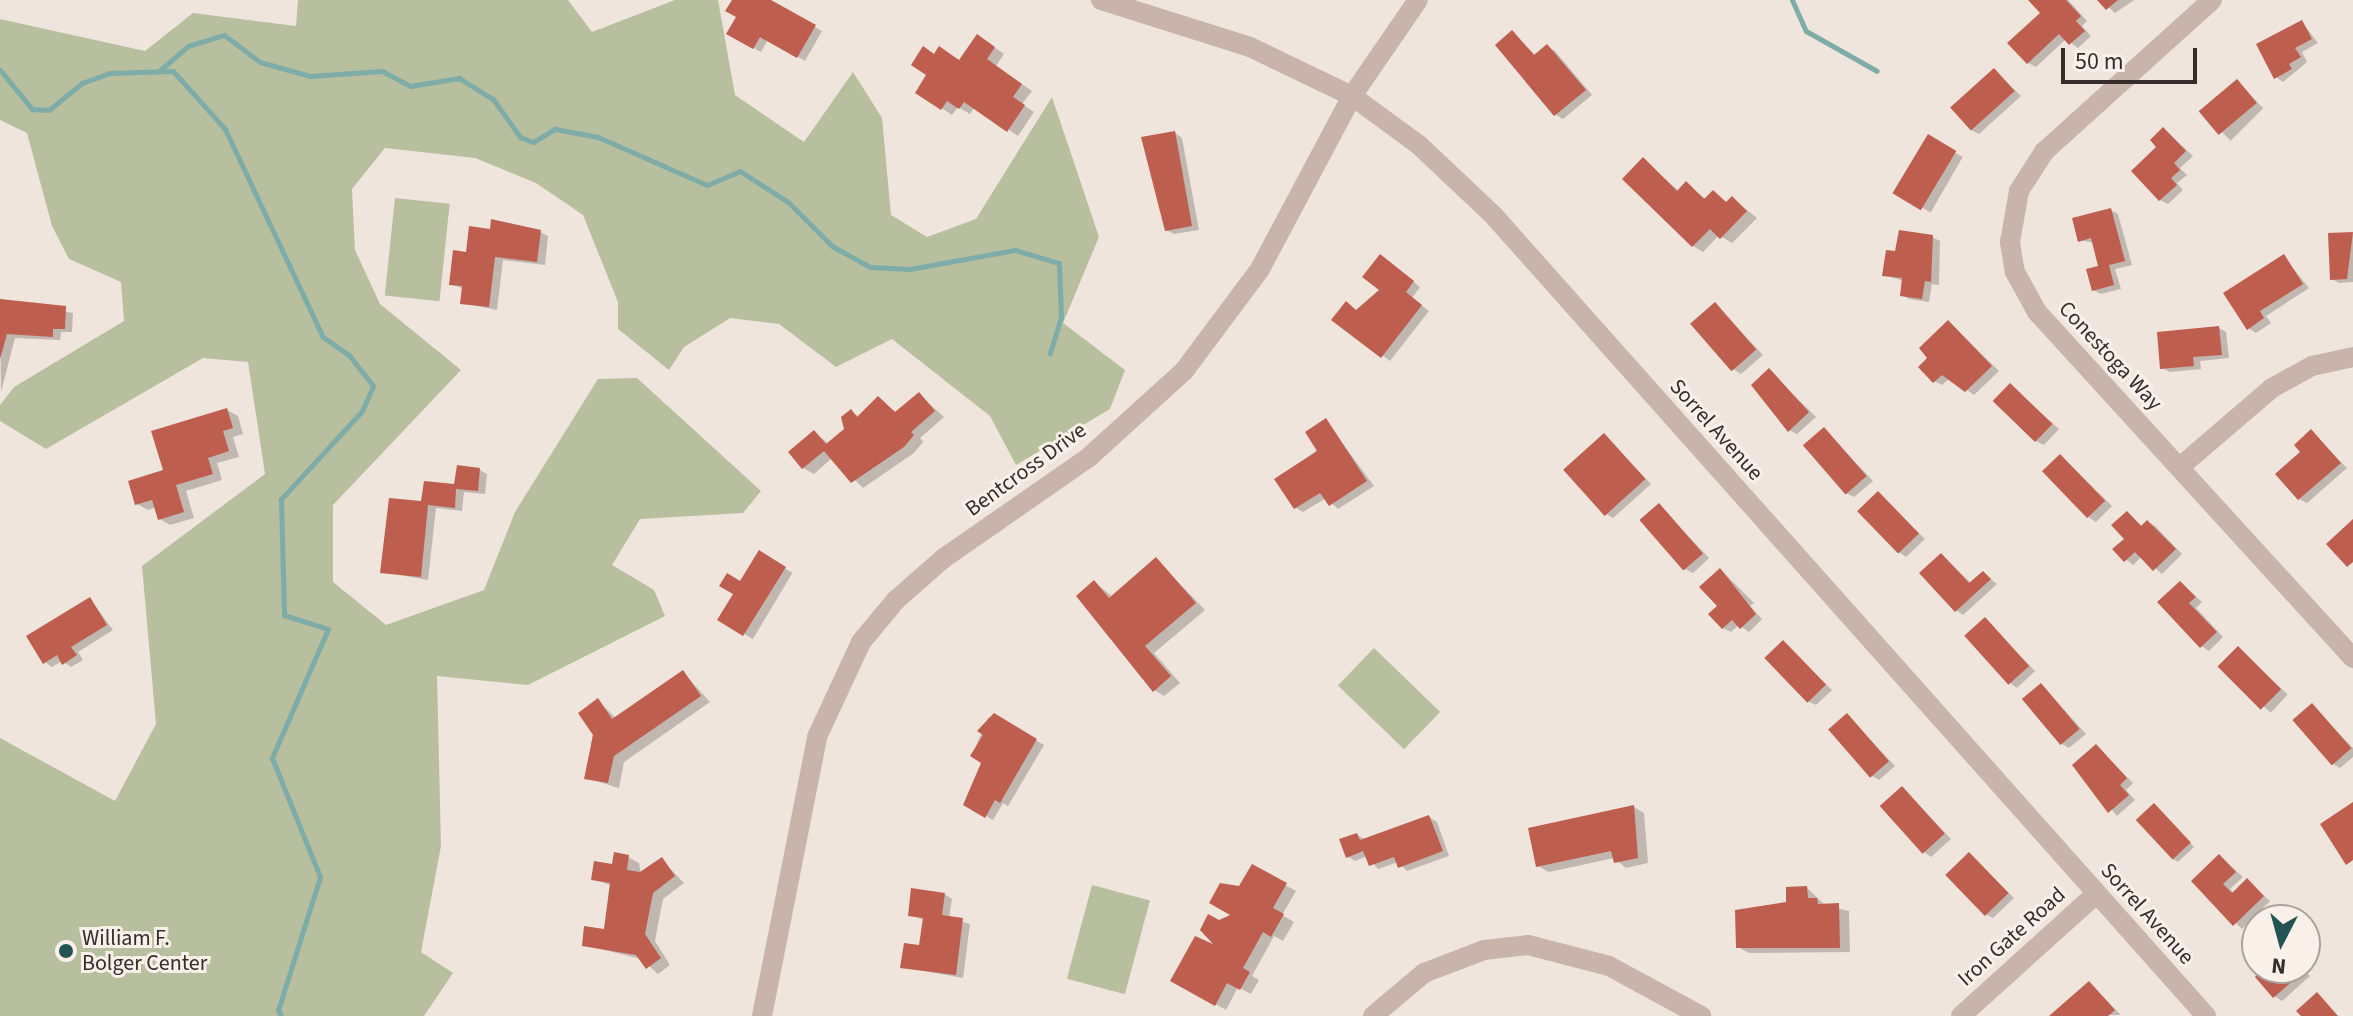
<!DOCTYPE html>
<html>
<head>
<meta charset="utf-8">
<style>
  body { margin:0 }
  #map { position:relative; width:2353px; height:1016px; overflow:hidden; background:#f0e5dd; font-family:"Source Sans 3",sans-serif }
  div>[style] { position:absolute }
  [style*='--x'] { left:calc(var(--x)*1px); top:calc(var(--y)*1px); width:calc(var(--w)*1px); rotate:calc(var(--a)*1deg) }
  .green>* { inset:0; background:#b7bf9e; transform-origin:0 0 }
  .shadow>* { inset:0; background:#0003; transform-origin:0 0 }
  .stream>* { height:5px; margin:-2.5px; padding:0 2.5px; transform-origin:2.5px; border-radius:2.5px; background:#7eaca9 }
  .building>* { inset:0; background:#bd5e4e; transform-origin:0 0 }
  .minor>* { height:20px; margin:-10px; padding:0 10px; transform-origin:10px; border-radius:10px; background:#c8b4aa }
  .dots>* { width:22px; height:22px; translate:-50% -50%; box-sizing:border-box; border:4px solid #f8f0e9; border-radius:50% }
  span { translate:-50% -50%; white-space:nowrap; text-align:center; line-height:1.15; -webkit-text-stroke:6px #f8f0e9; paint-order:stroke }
  .street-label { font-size:22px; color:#362c29 }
  .poi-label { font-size:22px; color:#362c29 }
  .left { translate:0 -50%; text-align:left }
  .north { position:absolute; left:2241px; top:904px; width:80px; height:80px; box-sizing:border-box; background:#f8f0e9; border:2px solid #aaa29c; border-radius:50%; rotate:186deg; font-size:22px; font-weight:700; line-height:32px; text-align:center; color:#362c29 }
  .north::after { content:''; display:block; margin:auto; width:28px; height:36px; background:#215452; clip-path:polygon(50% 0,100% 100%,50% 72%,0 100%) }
  .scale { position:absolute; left:2061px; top:48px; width:136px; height:36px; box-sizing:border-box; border:4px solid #362c29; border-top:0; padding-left:10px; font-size:24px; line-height:28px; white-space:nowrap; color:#362c29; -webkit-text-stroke:6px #f8f0e9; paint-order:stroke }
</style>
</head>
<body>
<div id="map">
  <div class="green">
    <i style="clip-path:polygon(298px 0,568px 0,592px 32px,675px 0,718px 0,735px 95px,804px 142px,853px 72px,882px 118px,891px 215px,927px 237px,976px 219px,1052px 97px,1099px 237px,1063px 323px,1125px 370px,1110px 409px,1016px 465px,990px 416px,892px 339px,836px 367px,779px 324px,730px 318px,684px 347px,669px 370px,618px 329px,618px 302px,583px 215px,536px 183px,475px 158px,385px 148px,352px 189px,355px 250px,380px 304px,461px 370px,333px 505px,333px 582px,386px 625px,484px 590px,515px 512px,598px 379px,637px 378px,761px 491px,743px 513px,640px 519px,612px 565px,654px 590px,665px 616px,528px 685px,437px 676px,441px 846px,421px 952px,453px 973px,424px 1016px,0 1016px,0 738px,115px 801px,156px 724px,142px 566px,265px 474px,248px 362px,203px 358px,46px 449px,0 421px,0 405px,14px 387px,124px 321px,121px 282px,69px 259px,52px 226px,27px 133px,0 120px,0 19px,145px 51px,193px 13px,296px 26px)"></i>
    <i style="left:395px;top:198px;width:55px;height:98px;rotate:6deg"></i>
    <i style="left:1374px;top:648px;width:92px;height:52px;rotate:44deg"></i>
    <i style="left:1092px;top:885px;width:60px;height:97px;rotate:15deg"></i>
  </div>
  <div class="shadow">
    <i style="clip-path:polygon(734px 0,767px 0,822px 31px,805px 61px,768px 39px,761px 52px,729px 33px,739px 16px)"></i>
    <i style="clip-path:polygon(2031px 0,2068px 0,2087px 21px,2082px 26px,2091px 36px,2078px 48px,2066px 39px,2036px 67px,2028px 63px,2043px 13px)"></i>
    <i style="clip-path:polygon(2100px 0,2134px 0,2115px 13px)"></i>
    <i style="clip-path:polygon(2302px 22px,2318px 43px,2302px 52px,2307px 62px,2283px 82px,2276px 77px)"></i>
    <i style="clip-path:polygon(1513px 32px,1536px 56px,1548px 47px,1555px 51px,1592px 95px,1563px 119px,1556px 115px,1497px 45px)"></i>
    <i style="clip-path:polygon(988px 43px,1004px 54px,996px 66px,1032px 91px,1022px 104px,1034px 112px,1018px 136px,975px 107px,970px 114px,958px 107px,952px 115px,918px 92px,935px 56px,960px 62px)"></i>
    <i style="clip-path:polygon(1994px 70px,2021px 96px,1979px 134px,1971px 130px)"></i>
    <i style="left:2237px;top:82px;width:37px;height:46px;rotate:45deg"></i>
    <i style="clip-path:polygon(2164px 129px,2193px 156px,2180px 168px,2187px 175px,2177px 183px,2183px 190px,2168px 204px,2160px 200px)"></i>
    <i style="clip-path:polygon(1175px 133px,1182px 138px,1199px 230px,1174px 234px,1166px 230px)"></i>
    <i style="left:1928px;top:137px;width:40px;height:64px;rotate:30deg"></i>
    <i style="clip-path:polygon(1643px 160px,1679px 191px,1686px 184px,1707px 200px,1714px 193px,1728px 203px,1733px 199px,1757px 218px,1732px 243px,1719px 235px,1703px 252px,1693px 246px)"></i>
    <i style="clip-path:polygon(2111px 210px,2118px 214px,2132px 265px,2115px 269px,2121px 289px,2101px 294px,2093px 290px,2101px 267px,2094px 243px,2080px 240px)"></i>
    <i style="clip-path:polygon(540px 232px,548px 236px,545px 265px,503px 260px,497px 310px,462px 303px,464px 289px,451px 284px,468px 254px)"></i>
    <i style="clip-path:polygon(2353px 234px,2353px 282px,2339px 283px,2332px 279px,2330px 235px)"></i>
    <i style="clip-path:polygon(1932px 237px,1940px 241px,1939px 285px,1932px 284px,1929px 302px,1909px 299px,1902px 295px,1904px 281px,1884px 275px,1897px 254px)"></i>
    <i style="clip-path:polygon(2284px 257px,2309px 288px,2266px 316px,2271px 323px,2256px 333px,2248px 328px)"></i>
    <i style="clip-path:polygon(1388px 261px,1420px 287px,1412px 298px,1429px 311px,1390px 361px,1334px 319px,1357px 311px,1382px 290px)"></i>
    <i style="clip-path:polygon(0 301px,73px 313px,72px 332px,61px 332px,60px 340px,15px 338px,1px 392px)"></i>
    <i style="clip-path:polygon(1715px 304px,1763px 355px,1741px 374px,1733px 369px)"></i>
    <i style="clip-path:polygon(1949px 322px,1999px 371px,1974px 395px,1950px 378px,1942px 385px,1934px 381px,1930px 358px)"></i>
    <i style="clip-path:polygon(2219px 328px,2226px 332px,2229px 358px,2200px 361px,2201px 369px,2170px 372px,2162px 368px)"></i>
    <i style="clip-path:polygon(1769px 371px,1816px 417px,1797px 434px,1789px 430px)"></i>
    <i style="clip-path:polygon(2010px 385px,2059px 429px,2044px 445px,2036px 441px)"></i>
    <i style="clip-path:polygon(919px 394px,944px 417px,920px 438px,923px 442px,914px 453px,863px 488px,832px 458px,814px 474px,803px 468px,814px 432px,829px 444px,846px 430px,851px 412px,860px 417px,878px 399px,897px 413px)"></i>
    <i style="clip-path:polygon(227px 410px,238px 416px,243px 434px,233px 437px,239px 457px,217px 463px,222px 480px,186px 491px,194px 518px,170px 525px,160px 519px,157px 507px,148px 510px,137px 504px)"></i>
    <i style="clip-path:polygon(1326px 421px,1374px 486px,1338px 509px,1326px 498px,1303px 512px,1296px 508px)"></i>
    <i style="clip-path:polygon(1824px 429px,1873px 481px,1854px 497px,1846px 493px)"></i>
    <i style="clip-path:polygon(2311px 432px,2347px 468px,2307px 503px,2299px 499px,2303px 452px)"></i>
    <i style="clip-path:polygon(1604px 435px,1651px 484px,1613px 518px,1606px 514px)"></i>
    <i style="clip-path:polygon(2061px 456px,2112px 506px,2096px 522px,2088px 517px)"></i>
    <i style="clip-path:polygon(480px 470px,487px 474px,485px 494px,464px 492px,462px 511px,436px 508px,428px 580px,382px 572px,423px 503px)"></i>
    <i style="clip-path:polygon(1879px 494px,1925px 539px,1906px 557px,1899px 552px)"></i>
    <i style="clip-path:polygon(1659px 505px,1709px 558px,1693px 573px,1685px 569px)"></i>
    <i style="clip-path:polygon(2127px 513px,2143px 527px,2148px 522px,2155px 526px,2182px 554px,2162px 574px,2142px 556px,2133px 565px,2115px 550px,2127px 539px)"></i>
    <i style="left:759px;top:553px;width:39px;height:77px;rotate:31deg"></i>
    <i style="clip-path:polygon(1942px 555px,1972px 584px,1983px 573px,1997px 584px,1963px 615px,1956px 610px)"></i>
    <i style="clip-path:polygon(1157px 560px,1205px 610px,1154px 653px,1180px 683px,1164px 696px,1154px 690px,1094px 582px,1113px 597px)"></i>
    <i style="clip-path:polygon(1721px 570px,1754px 603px,1750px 606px,1762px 619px,1749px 632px,1739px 625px,1731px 632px,1723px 628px)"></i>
    <i style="clip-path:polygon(2180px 583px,2202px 602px,2196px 608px,2223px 637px,2209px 651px,2201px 646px)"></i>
    <i style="clip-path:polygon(90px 599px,113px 630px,78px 652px,83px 660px,71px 667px,62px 661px,52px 667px,45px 662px)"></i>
    <i style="clip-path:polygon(1985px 620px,2035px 671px,2017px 688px,2010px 683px)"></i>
    <i style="clip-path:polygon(1783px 643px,1832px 690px,1816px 705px,1808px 701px)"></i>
    <i style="left:2238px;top:648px;width:68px;height:25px;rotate:43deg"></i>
    <i style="clip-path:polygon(683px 672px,710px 702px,624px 762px,619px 788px,586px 778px,598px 701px,617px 719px)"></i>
    <i style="clip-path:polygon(2042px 685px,2086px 734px,2069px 748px,2062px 744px)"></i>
    <i style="clip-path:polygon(2312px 705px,2353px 748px,2353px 757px,2340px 768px,2333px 764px)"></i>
    <i style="clip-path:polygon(1847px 715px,1895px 766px,1879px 780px,1872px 776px)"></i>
    <i style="clip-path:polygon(995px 716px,1044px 745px,1008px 806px,1003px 803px,993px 820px,966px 804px,984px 762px,972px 755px,988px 718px)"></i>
    <i style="clip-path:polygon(2096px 746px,2133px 783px,2126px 790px,2135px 800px,2117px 816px,2075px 765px)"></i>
    <i style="clip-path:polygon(1903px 789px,1951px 839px,1931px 857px,1924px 852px)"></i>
    <i style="clip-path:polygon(2154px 805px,2194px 847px,2178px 862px,2173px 859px)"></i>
    <i style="clip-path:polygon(1634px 807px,1644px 813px,1648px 863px,1626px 868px,1614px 858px,1549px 872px,1538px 866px)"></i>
    <i style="clip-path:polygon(1429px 817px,1437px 822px,1449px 856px,1407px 871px,1398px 862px,1378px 869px,1367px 856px,1355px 861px,1347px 856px,1357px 835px,1366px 840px)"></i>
    <i style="clip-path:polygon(1969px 855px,2014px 898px,1993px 918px,1985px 914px)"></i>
    <i style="clip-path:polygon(2220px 856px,2243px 877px,2230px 889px,2234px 893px,2247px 881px,2270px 901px,2242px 929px,2194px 881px)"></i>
    <i style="clip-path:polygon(628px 857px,639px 863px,641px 874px,662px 860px,684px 883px,663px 899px,655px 941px,670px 965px,658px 974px,641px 959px,584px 945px,606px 931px,612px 886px,594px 879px)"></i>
    <i style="clip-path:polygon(1252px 867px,1296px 891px,1282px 915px,1294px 922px,1283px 941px,1274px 936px,1252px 976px,1259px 980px,1251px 994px,1238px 987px,1226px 1010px,1173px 980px,1222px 949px,1219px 922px,1234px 915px)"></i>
    <i style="clip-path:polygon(1807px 888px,1826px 906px,1849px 911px,1850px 952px,1749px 953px,1738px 947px)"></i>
    <i style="clip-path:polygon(944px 894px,952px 899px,949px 918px,970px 924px,963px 978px,902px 967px,921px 948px,924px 920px,910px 915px)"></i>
    <i style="clip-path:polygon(2265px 968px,2303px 968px,2310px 976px,2282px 1001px,2274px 996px)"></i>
    <i style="clip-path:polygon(2089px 983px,2121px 1015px,2052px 1016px)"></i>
  </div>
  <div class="stream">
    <i style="--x:1792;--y:0;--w:34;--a:66"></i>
    <i style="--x:1806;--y:31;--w:81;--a:29.4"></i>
    <i style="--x:0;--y:70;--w:50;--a:50.6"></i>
    <i style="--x:32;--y:109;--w:17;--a:3"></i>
    <i style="--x:49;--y:110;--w:43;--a:-39.3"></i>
    <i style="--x:82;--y:83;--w:29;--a:-20"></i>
    <i style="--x:109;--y:73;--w:64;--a:-1.8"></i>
    <i style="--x:173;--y:71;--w:78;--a:48.1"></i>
    <i style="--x:225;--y:129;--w:230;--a:64.8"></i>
    <i style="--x:323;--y:337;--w:32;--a:35"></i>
    <i style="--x:349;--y:355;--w:39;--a:52"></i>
    <i style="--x:373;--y:386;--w:27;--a:114"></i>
    <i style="--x:362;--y:411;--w:120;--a:132.6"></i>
    <i style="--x:281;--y:499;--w:116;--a:88.5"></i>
    <i style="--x:284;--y:615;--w:46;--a:17.7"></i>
    <i style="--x:328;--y:629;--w:141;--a:113.5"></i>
    <i style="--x:272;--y:758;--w:128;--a:68"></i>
    <i style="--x:320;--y:877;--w:139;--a:107.5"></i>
    <i style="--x:278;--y:1010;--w:7;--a:63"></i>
    <i style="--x:159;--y:71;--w:38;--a:-41"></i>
    <i style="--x:188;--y:46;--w:38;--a:-17"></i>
    <i style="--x:224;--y:35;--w:45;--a:36.9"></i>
    <i style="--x:260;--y:62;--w:52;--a:15.6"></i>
    <i style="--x:310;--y:76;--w:72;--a:-4"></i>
    <i style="--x:382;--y:71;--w:32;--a:28"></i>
    <i style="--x:410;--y:86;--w:50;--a:-9.3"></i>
    <i style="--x:459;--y:78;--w:40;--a:32"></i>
    <i style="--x:493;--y:99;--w:47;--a:54.6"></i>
    <i style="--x:520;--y:137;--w:14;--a:21"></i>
    <i style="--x:533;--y:142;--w:26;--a:-31"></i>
    <i style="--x:555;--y:129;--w:44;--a:10.5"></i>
    <i style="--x:598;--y:137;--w:119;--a:23.8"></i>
    <i style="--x:707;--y:185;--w:36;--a:-23"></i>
    <i style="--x:740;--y:171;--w:57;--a:32.9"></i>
    <i style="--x:788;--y:202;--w:62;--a:45"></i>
    <i style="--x:832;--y:246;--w:43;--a:28.9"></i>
    <i style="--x:870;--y:267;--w:40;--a:2.9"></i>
    <i style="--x:910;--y:269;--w:107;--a:-10.3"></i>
    <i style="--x:1015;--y:250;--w:46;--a:16.5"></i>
    <i style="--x:1059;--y:263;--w:54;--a:87.9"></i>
    <i style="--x:1061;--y:317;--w:38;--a:107"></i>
  </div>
  <div class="building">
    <i style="clip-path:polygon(732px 0,771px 0,816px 25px,797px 58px,760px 37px,753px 49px,726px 34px,736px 17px,725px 11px)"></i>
    <i style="clip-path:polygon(2028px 0,2066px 0,2081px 16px,2076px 21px,2085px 31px,2069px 45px,2059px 34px,2027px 64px,2007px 43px,2040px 13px)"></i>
    <i style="clip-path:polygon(2097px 0,2118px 0,2106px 10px)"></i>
    <i style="clip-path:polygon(2302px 20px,2312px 39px,2295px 48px,2301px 57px,2289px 64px,2292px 69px,2274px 79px,2256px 44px)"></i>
    <i style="clip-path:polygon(1512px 30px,1534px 55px,1547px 44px,1586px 90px,1554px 116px,1495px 45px)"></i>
    <i style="clip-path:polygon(977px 34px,995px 47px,987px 59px,1022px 84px,1013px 97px,1025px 105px,1007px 132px,964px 102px,959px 109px,947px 101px,941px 110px,915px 93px,926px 75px,911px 65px,923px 46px,934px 54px,939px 46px,959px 60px)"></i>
    <i style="left:1994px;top:68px;width:31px;height:59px;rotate:48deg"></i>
    <i style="left:2237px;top:79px;width:31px;height:50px;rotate:50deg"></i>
    <i style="clip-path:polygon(2163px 127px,2186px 151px,2174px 163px,2180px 170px,2171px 178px,2177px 185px,2159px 201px,2131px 171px,2156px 147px,2150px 140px)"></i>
    <i style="clip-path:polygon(1175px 131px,1192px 226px,1165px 231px,1141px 137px)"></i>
    <i style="left:1928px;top:134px;width:33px;height:69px;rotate:31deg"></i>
    <i style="clip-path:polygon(1643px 157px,1677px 191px,1686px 181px,1704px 199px,1713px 190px,1726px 202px,1732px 196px,1747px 211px,1720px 239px,1710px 229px,1692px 247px,1622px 179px)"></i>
    <i style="clip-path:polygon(2111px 208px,2125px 261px,2109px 265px,2114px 285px,2092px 291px,2086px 269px,2098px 266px,2091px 238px,2078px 242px,2072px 218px)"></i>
    <i style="clip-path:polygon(491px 219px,541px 230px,537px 262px,495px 257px,489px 307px,460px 304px,462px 286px,449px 285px,453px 250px,466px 252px,469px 226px,490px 229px)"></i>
    <i style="clip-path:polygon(1899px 230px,1933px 235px,1931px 282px,1925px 281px,1922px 299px,1900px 296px,1902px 278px,1882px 276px,1886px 250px,1895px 251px)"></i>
    <i style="clip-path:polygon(2353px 232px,2347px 279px,2330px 280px,2328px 233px)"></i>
    <i style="clip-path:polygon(1380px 254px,1414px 281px,1406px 292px,1422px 305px,1381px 358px,1331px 320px,1346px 301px,1356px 310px,1379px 290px,1362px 277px)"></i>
    <i style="clip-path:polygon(2284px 254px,2303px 284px,2260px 311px,2264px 318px,2247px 330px,2223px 293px)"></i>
    <i style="clip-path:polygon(0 299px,66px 306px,65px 329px,53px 329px,53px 337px,7px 334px,0 359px)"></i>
    <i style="left:1715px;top:302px;width:63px;height:33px;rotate:49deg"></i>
    <i style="clip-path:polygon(1948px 320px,1992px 366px,1965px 392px,1942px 375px,1933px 383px,1918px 367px,1927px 358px,1919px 348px)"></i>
    <i style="clip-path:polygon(2219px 326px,2222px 355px,2193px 357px,2194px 366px,2160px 369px,2157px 332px)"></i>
    <i style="clip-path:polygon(1769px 368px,1809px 412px,1788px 432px,1751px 385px)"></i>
    <i style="left:2010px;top:383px;width:59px;height:25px;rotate:44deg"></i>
    <i style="clip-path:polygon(919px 392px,935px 411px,911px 432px,914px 435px,904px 447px,851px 483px,824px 451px,802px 469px,788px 452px,814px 430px,826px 444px,844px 429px,841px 417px,851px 409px,857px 417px,878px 396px,895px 412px)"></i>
    <i style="clip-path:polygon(227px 408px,233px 428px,223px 431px,229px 451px,208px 458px,213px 474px,176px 485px,184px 512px,158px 520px,152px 500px,135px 505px,128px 481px,163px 470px,151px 431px)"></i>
    <i style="clip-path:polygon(1326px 418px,1367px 481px,1329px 506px,1320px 493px,1294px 509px,1274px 479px,1317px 451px,1305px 432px)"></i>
    <i style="left:1824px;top:427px;width:65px;height:28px;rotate:49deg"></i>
    <i style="clip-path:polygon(2311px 429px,2341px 463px,2298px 500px,2275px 474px,2300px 452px,2294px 445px)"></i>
    <i style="left:1604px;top:433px;width:62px;height:55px;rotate:48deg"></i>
    <i style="left:2060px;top:454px;width:65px;height:25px;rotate:46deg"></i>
    <i style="clip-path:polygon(457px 465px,480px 468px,478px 491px,456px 489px,455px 508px,428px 505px,421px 577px,380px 573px,389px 498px,421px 501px,424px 481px,454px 484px)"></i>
    <i style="left:1878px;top:491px;width:59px;height:29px;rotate:46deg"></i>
    <i style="left:1659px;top:503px;width:67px;height:26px;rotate:49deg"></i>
    <i style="clip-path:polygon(2127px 511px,2141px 526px,2147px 520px,2176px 549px,2153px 571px,2135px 552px,2124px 562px,2112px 549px,2124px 539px,2111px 525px)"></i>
    <i style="clip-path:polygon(2353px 519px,2353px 562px,2347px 567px,2326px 544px)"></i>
    <i style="clip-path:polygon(759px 550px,786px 567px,743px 636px,717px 620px,733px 594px,719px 586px,727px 573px,740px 581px)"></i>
    <i style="clip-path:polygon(1941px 553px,1969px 583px,1983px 571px,1991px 579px,1955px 612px,1919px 573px)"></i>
    <i style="clip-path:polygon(1156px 557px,1196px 603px,1145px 646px,1171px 676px,1153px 692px,1076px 596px,1094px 580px,1109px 598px)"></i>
    <i style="clip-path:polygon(1720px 568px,1756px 614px,1740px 629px,1732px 620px,1722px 629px,1708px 614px,1717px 606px,1699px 587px)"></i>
    <i style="clip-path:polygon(2180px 581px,2196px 597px,2189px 603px,2217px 632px,2200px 648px,2157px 602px)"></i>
    <i style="clip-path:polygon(90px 597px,107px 625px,71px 647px,77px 655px,62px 665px,57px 655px,43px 664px,26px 636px)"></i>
    <i style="left:1985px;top:617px;width:66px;height:28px;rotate:48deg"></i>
    <i style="left:1783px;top:640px;width:62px;height:26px;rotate:46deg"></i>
    <i style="left:2238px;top:646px;width:61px;height:29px;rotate:45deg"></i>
    <i style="clip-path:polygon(683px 670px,701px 696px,614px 756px,608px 783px,584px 779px,593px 735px,578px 713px,598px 698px,612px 719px)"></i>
    <i style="left:2041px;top:683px;width:60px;height:25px;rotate:50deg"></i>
    <i style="left:2312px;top:703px;width:60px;height:26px;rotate:49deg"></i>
    <i style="clip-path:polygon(994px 713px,1037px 739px,1000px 803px,995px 800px,985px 818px,963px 805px,981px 763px,970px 756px,983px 735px,977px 731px)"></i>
    <i style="left:1847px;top:713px;width:64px;height:25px;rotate:49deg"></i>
    <i style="clip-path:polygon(2096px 744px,2127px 778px,2120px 785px,2129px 795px,2108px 813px,2072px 765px)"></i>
    <i style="left:1902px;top:786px;width:64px;height:30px;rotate:48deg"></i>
    <i style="clip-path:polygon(2353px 802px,2353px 860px,2346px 865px,2320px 824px)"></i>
    <i style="left:2154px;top:803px;width:54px;height:25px;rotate:47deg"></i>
    <i style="clip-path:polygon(1634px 805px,1638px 858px,1614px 863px,1611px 851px,1536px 867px,1528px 828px)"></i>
    <i style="clip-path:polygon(1429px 815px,1443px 851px,1398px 868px,1394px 857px,1369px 866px,1363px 851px,1346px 858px,1339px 839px,1357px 833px,1360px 840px)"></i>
    <i style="clip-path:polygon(614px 852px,629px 855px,627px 870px,640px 872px,662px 857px,675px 876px,653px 893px,645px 934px,661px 958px,646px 969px,636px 955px,582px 946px,584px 926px,604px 929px,610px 883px,591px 880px,594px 861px,612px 864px)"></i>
    <i style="left:1969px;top:852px;width:57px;height:33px;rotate:46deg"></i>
    <i style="clip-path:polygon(2219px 854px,2236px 872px,2223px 884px,2232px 893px,2247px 878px,2264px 896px,2233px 926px,2191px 881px)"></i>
    <i style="clip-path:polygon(1252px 864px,1287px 883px,1273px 908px,1284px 914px,1271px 937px,1263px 932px,1243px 968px,1250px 972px,1240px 990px,1227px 983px,1215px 1006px,1170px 981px,1195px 936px,1213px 944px,1200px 930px,1208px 914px,1219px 920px,1230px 915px,1209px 903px,1220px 883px,1239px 886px)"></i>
    <i style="clip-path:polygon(1807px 886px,1808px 898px,1817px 898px,1818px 904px,1839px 903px,1840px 948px,1736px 948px,1735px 910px,1786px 902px,1786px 887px)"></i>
    <i style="clip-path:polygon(911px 888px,945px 893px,942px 915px,963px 918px,956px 975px,900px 968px,904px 943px,919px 945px,923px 918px,908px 916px)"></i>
    <i style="clip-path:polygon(2257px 939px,2257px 962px,2245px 949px)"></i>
    <i style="clip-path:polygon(2262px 968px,2301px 968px,2304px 971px,2273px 998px,2255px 977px)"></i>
    <i style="clip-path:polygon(2089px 981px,2115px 1010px,2108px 1016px,2049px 1016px)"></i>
    <i style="clip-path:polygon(2317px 992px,2338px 1016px,2301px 1016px,2296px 1011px)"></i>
  </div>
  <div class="minor">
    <i style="--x:1101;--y:0;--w:156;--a:17.5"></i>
    <i style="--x:1250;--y:47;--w:113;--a:25.7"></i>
    <i style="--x:1352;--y:96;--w:83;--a:36.2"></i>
    <i style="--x:1419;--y:145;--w:103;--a:43.4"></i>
    <i style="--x:1494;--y:216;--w:1071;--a:48.33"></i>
    <i style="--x:2212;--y:0;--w:227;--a:137.9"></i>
    <i style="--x:2044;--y:152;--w:46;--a:122.7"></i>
    <i style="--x:2019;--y:191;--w:52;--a:100"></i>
    <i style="--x:2010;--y:242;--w:30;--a:81"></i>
    <i style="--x:2015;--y:272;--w:46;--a:61.2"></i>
    <i style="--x:2037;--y:312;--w:469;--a:47.6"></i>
    <i style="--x:2181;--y:466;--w:120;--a:-40.6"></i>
    <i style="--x:2272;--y:388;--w:46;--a:-28.8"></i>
    <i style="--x:2312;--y:366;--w:42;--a:-12.4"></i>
    <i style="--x:762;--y:1016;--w:284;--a:-78.8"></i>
    <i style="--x:817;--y:737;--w:105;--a:-65.1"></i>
    <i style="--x:861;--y:642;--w:55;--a:-50.2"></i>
    <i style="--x:896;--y:600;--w:64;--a:-41.2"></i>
    <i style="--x:944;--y:558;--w:175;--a:-34.8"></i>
    <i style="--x:1088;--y:458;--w:130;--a:-42.2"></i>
    <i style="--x:1184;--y:371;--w:127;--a:-53.3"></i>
    <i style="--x:1260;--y:269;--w:196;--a:-62"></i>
    <i style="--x:1352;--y:96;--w:116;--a:-55.5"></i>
    <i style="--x:1373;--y:1016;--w:67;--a:-40.1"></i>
    <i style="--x:1424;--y:973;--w:64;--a:-21"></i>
    <i style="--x:1484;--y:950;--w:44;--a:-6.5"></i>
    <i style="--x:1528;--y:945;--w:84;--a:14.5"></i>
    <i style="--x:1609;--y:966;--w:105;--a:28.5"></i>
    <i style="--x:1961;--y:1016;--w:182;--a:-42.1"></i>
  </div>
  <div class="dots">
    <i style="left:66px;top:951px;background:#215452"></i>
  </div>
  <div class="street-label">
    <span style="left:2110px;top:356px;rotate:47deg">Conestoga Way</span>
    <span style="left:1716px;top:430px;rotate:48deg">Sorrel Avenue</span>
    <span style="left:1026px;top:470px;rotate:-36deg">Bentcross Drive</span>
    <span style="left:2147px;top:914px;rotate:48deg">Sorrel Avenue</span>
    <span style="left:2012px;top:937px;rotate:-42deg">Iron Gate Road</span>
  </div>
  <div class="poi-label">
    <span class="left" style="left:82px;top:951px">William F.<br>Bolger Center</span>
  </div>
  <div class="north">N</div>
  <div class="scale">50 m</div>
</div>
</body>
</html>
